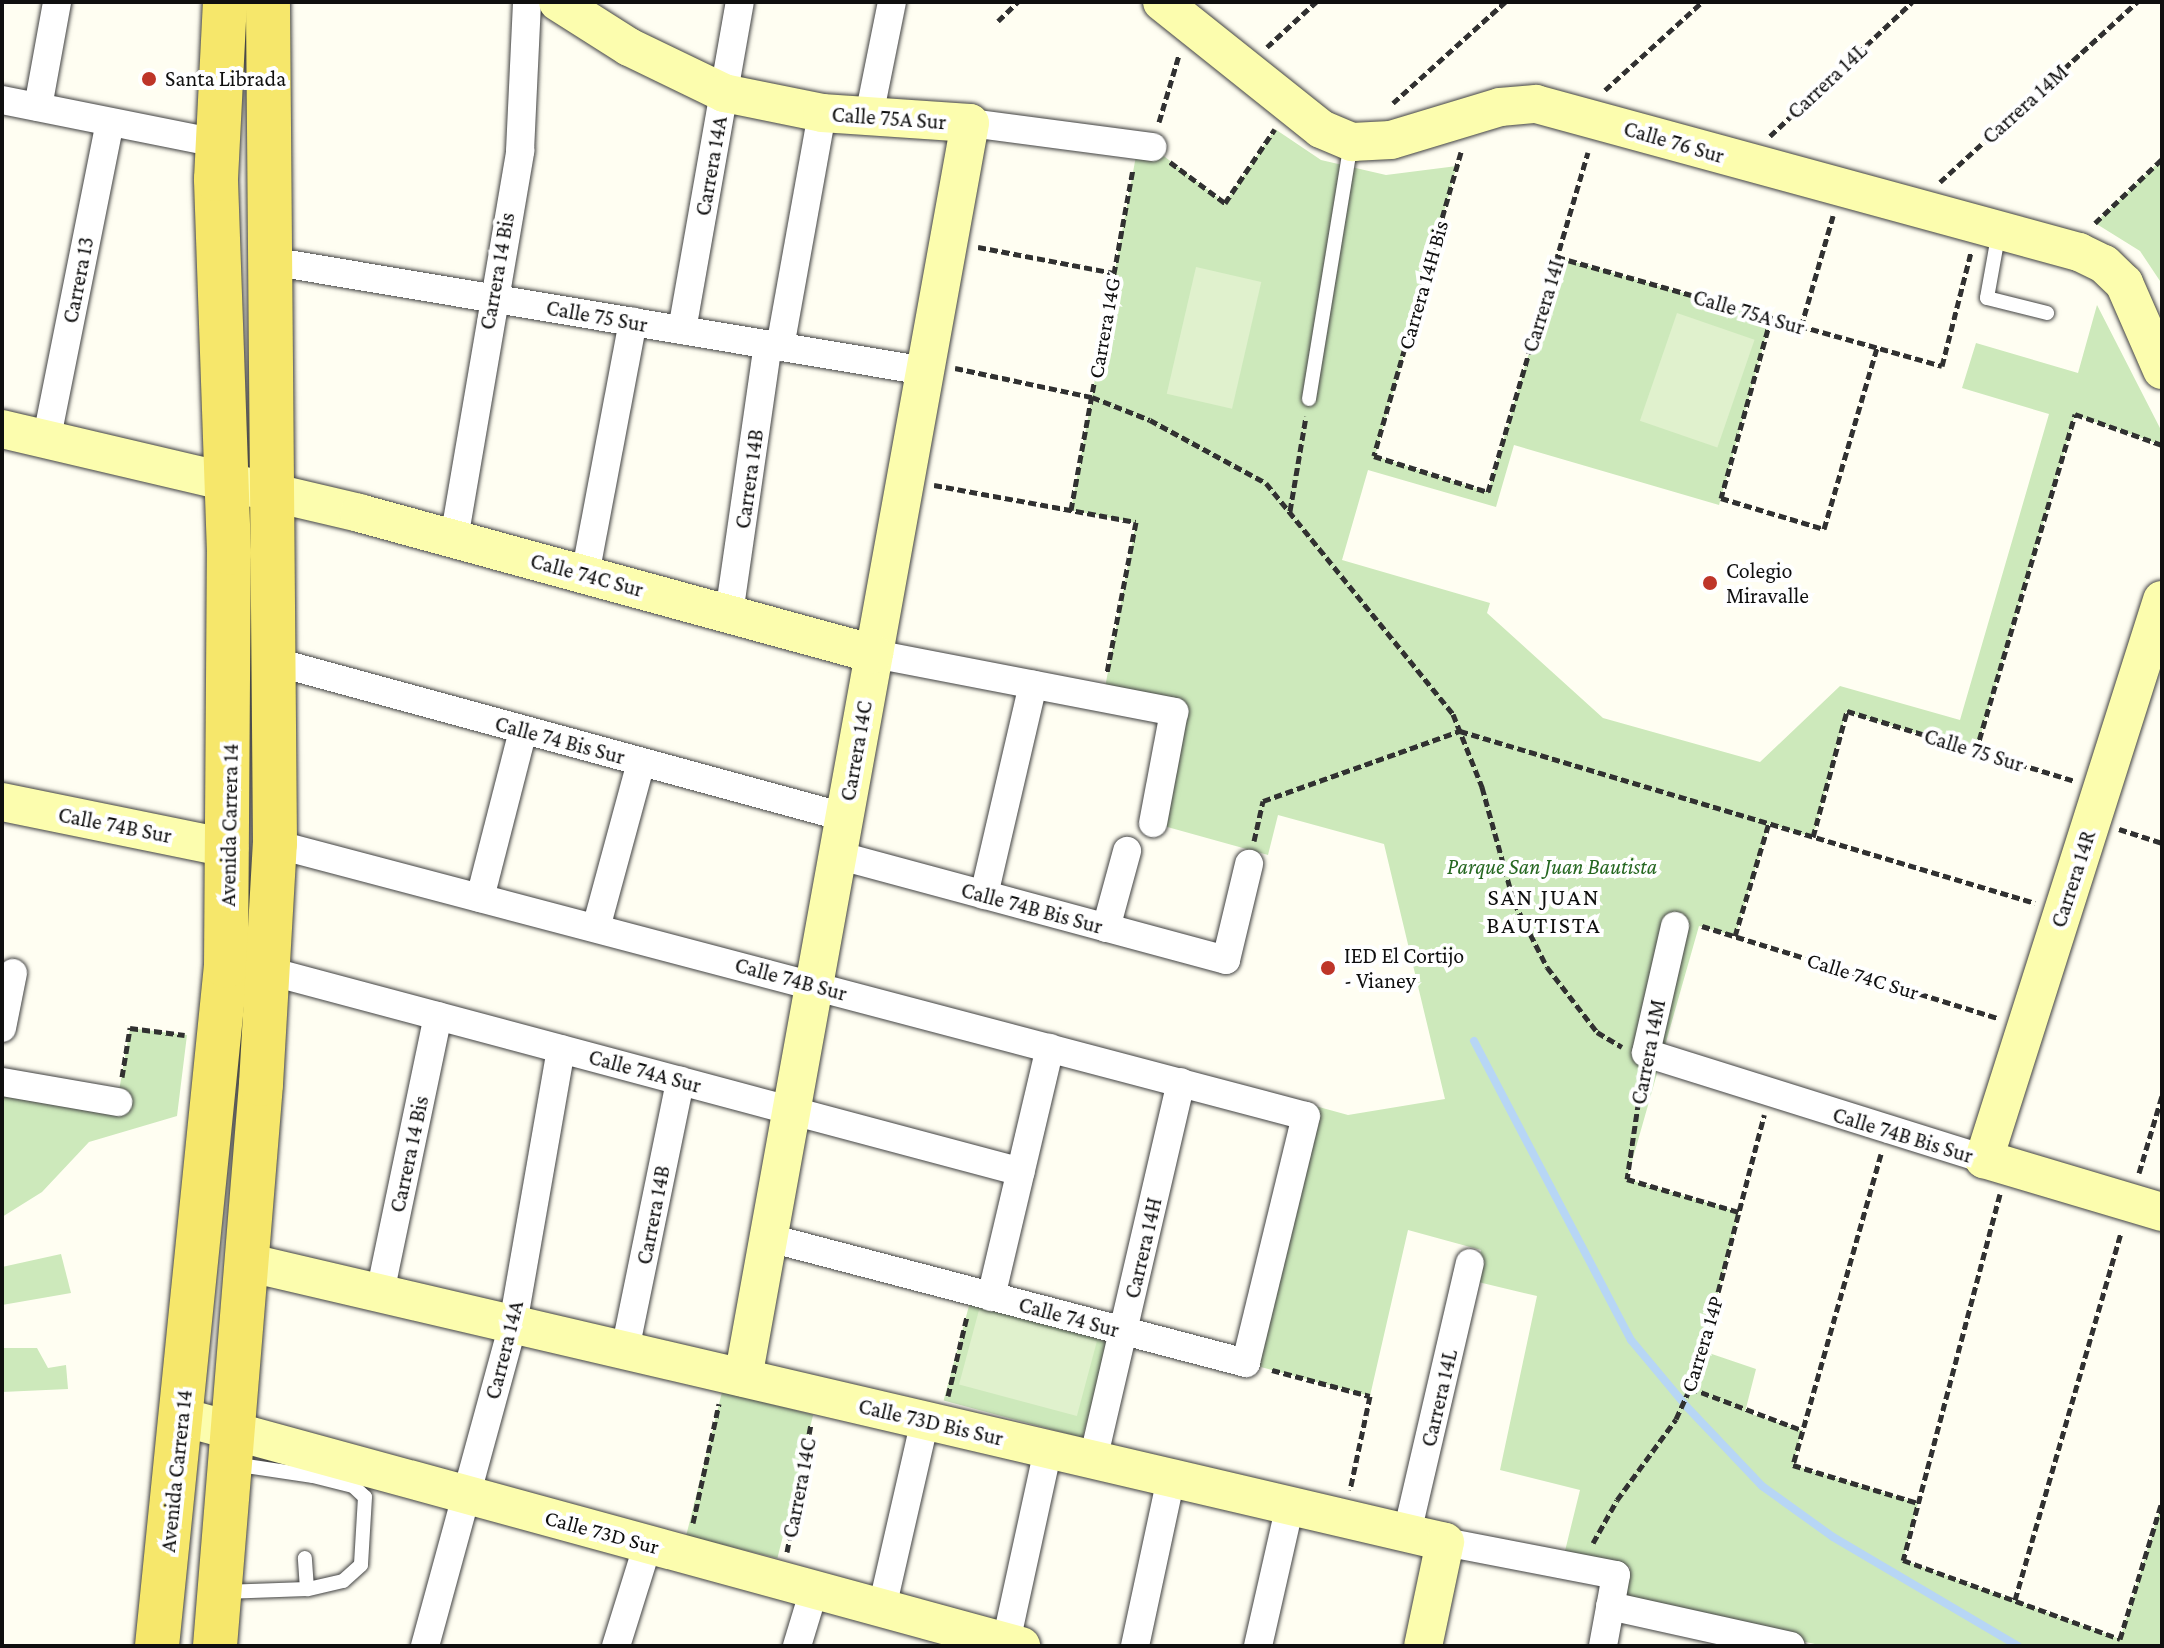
<!DOCTYPE html>
<html>
<head>
<meta charset="utf-8">
<style>
  body { margin:0 }
  #map { position:relative; width:2164px; height:1648px; overflow:hidden; background:#fffef2; font-family:"Crimson Pro",serif }
  div>[style] { position:absolute }
  [style*='--x'] { left:calc(var(--x)*1px); top:calc(var(--y)*1px); width:calc(var(--w)*1px); rotate:calc(var(--a)*1deg) }
  .green>* { inset:0; background:#cde9bb; transform-origin:0 0 }
  .pitch>* { inset:0; background:#e0f1cd; transform-origin:0 0 }
  .stream>* { height:8px; margin:-4px; padding:0 4px; transform-origin:4px; border-radius:4px; background:#b7d6f5 }
  .path>* { height:5px; margin-top:-2.5px; transform-origin:0; background:repeating-linear-gradient(90deg,#313131 0 8px,transparent 0 12px) }
  .roads { filter:drop-shadow(0 0 2px #424242) drop-shadow(0 0 2px #424242) }
  .lane>* { height:14px; margin:-7px; padding:0 7px; transform-origin:7px; border-radius:7px; background:#fff }
  .street>* { height:28px; margin:-14px; padding:0 14px; transform-origin:14px; border-radius:14px; background:#fff }
  .secondary>* { height:38px; margin:-19px; padding:0 19px; transform-origin:19px; border-radius:19px; background:#fcfdae }
  .primary>* { height:44px; margin:-22px; padding:0 22px; transform-origin:22px; border-radius:22px; background:#f6e76b }
  .dots>* { width:22px; height:22px; translate:-50% -50%; box-sizing:border-box; border:4px solid #fff; border-radius:50% }
  span { translate:-50% -50%; white-space:nowrap; text-align:center; line-height:1.15; -webkit-text-stroke:8px #fff; paint-order:stroke }
  .poi-label { font-size:22px; color:#0f0f0f }
  .left { translate:0 -50%; text-align:left }
  .street-label { font-size:22px; color:#0f0f0f }
  .park-label { font-size:22px; color:#256720; font-style:italic }
  .neighbourhood-label { font-size:24px; color:#0f0f0f; letter-spacing:2px }
  .frame { position:absolute; inset:0; border:4px solid #0f0f0f; pointer-events:none }
</style>
</head>
<body>
<div id="map">
  <div class="green">
    <i style="clip-path:polygon(1275px 129px,1321px 160px,1386px 175px,1457px 166px,1375px 456px,1488px 492px,1557px 257px,1771px 318px,1719px 505px,1514px 445px,1496px 507px,1368px 470px,1342px 560px,1490px 603px,1487px 613px,1603px 718px,1760px 762px,1840px 686px,1960px 720px,2049px 414px,1962px 388px,1976px 343px,2078px 373px,2097px 305px,2162px 432px,2162px 445px,2075px 415px,1976px 751px,1846px 712px,1813px 837px,1769px 824px,1735px 936px,1699px 926px,1627px 1179px,1739px 1212px,1703px 1351px,1756px 1369px,1745px 1412px,1802px 1430px,1793px 1465px,1918px 1503px,1903px 1560px,2120px 1639px,2162px 1502px,2162px 1646px,1824px 1646px,1623px 1602px,1630px 1567px,1565px 1551px,1580px 1490px,1500px 1470px,1537px 1296px,1474px 1281px,1481px 1250px,1408px 1230px,1370px 1396px,1246px 1363px,1308px 1104px,1348px 1115px,1445px 1099px,1384px 844px,1278px 815px,1268px 855px,1153px 823px,1174px 712px,1103px 698px,1136px 523px,1071px 510px,1138px 145px,1152px 147px,1225px 203px)"></i>
    <i style="clip-path:polygon(2162px 159px,2162px 284px,2140px 251px,2095px 223px)"></i>
    <i style="clip-path:polygon(130px 1028px,187px 1035px,177px 1116px,89px 1142px,42px 1192px,2px 1217px,2px 1085px,117px 1102px)"></i>
    <i style="clip-path:polygon(61px 1254px,71px 1293px,2px 1305px,2px 1267px)"></i>
    <i style="left:970px;top:1302px;width:144px;height:102px;rotate:15deg"></i>
    <i style="clip-path:polygon(2px 1348px,37px 1348px,48px 1368px,66px 1365px,68px 1389px,2px 1392px)"></i>
    <i style="left:722px;top:1392px;width:94px;height:148px;rotate:14deg"></i>
  </div>
  <div class="pitch">
    <i style="left:1196px;top:267px;width:67px;height:130px;rotate:13deg"></i>
    <i style="left:1677px;top:313px;width:82px;height:114px;rotate:19deg"></i>
    <i style="left:979px;top:1310px;width:122px;height:77px;rotate:15deg"></i>
  </div>
  <div class="stream">
    <i style="--x:1474;--y:1041;--w:338;--a:62.3"></i>
    <i style="--x:1631;--y:1340;--w:87;--a:50.1"></i>
    <i style="--x:1687;--y:1407;--w:109;--a:46.5"></i>
    <i style="--x:1762;--y:1486;--w:87;--a:35.7"></i>
    <i style="--x:1833;--y:1537;--w:215;--a:30.5"></i>
  </div>
  <div class="path">
    <i style="--x:998;--y:21;--w:28;--a:-44"></i>
    <i style="--x:1267;--y:47;--w:67;--a:-42.6"></i>
    <i style="--x:1605;--y:90;--w:131;--a:-42.2"></i>
    <i style="--x:1393;--y:103;--w:151;--a:-42"></i>
    <i style="--x:1159;--y:122;--w:70;--a:-73.4"></i>
    <i style="--x:1770;--y:136;--w:195;--a:-43.3"></i>
    <i style="--x:1461;--y:152;--w:316;--a:106"></i>
    <i style="--x:1374;--y:456;--w:120;--a:17.5"></i>
    <i style="--x:1488;--y:492;--w:354;--a:-73.6"></i>
    <i style="--x:1170;--y:162;--w:69;--a:36.7"></i>
    <i style="--x:1225;--y:203;--w:89;--a:-56"></i>
    <i style="--x:1940;--y:182;--w:267;--a:-42.4"></i>
    <i style="--x:2095;--y:223;--w:93;--a:-43.7"></i>
    <i style="--x:978;--y:247;--w:138;--a:10.8"></i>
    <i style="--x:1557;--y:257;--w:400;--a:15.8"></i>
    <i style="--x:1942;--y:366;--w:118;--a:-75.7"></i>
    <i style="--x:1771;--y:318;--w:187;--a:105.5"></i>
    <i style="--x:1721;--y:498;--w:108;--a:16.8"></i>
    <i style="--x:1824;--y:529;--w:189;--a:-73.7"></i>
    <i style="--x:1801;--y:327;--w:116;--a:-73.9"></i>
    <i style="--x:955;--y:368;--w:140;--a:12"></i>
    <i style="--x:1092;--y:397;--w:62;--a:21.6"></i>
    <i style="--x:1150;--y:420;--w:132;--a:28.5"></i>
    <i style="--x:1266;--y:483;--w:297;--a:51"></i>
    <i style="--x:1453;--y:714;--w:79;--a:68.3"></i>
    <i style="--x:1482;--y:787;--w:119;--a:74.5"></i>
    <i style="--x:1514;--y:902;--w:73;--a:63.1"></i>
    <i style="--x:1547;--y:967;--w:82;--a:52.4"></i>
    <i style="--x:1597;--y:1032;--w:29;--a:31"></i>
    <i style="--x:934;--y:485;--w:205;--a:10.4"></i>
    <i style="--x:1136;--y:522;--w:153;--a:100.9"></i>
    <i style="--x:1071;--y:510;--w:346;--a:-79.7"></i>
    <i style="--x:1290;--y:511;--w:96;--a:-80.4"></i>
    <i style="--x:1976;--y:751;--w:351;--a:-73.6"></i>
    <i style="--x:2075;--y:414;--w:92;--a:19.6"></i>
    <i style="--x:2119;--y:829;--w:45;--a:18"></i>
    <i style="--x:1813;--y:837;--w:131;--a:-74.9"></i>
    <i style="--x:1847;--y:711;--w:238;--a:17.1"></i>
    <i style="--x:1254;--y:841;--w:41;--a:-77.3"></i>
    <i style="--x:1263;--y:801;--w:209;--a:-19.6"></i>
    <i style="--x:1460;--y:731;--w:600;--a:16.65"></i>
    <i style="--x:1702;--y:926;--w:310;--a:17.3"></i>
    <i style="--x:1735;--y:936;--w:118;--a:-73.3"></i>
    <i style="--x:122;--y:1077;--w:50;--a:-80.7"></i>
    <i style="--x:130;--y:1028;--w:55;--a:7.3"></i>
    <i style="--x:1642;--y:1078;--w:102;--a:98.4"></i>
    <i style="--x:1627;--y:1179;--w:117;--a:16.4"></i>
    <i style="--x:1881;--y:1154;--w:323;--a:105.8"></i>
    <i style="--x:1793;--y:1465;--w:131;--a:16.9"></i>
    <i style="--x:2139;--y:1173;--w:80;--a:-73.4"></i>
    <i style="--x:2000;--y:1194;--w:379;--a:104.8"></i>
    <i style="--x:1903;--y:1560;--w:231;--a:20"></i>
    <i style="--x:2120;--y:1639;--w:143;--a:-73"></i>
    <i style="--x:1272;--y:1370;--w:101;--a:14.9"></i>
    <i style="--x:1370;--y:1396;--w:96;--a:102"></i>
    <i style="--x:1690;--y:1388;--w:120;--a:20.6"></i>
    <i style="--x:948;--y:1396;--w:82;--a:-76.6"></i>
    <i style="--x:693;--y:1523;--w:122;--a:-77.7"></i>
    <i style="--x:1593;--y:1543;--w:49;--a:-60.8"></i>
    <i style="--x:1617;--y:1500;--w:100;--a:-53.9"></i>
    <i style="--x:1676;--y:1419;--w:51;--a:-65.5"></i>
    <i style="--x:1697;--y:1373;--w:267;--a:-75.4"></i>
    <i style="--x:787;--y:1552;--w:130;--a:-79.4"></i>
    <i style="--x:2015;--y:1600;--w:383;--a:-73.9"></i>
  </div>
  <div class="roads">
    <div class="lane">
      <i style="--x:1999;--y:231;--w:68;--a:100.2"></i>
      <i style="--x:1987;--y:298;--w:62;--a:14"></i>
      <i style="--x:1309;--y:399;--w:259;--a:-80.7"></i>
      <i style="--x:233;--y:1464;--w:81;--a:8.5"></i>
      <i style="--x:313;--y:1476;--w:41;--a:14"></i>
      <i style="--x:353;--y:1486;--w:16;--a:43"></i>
      <i style="--x:365;--y:1497;--w:68;--a:93.4"></i>
      <i style="--x:361;--y:1565;--w:24;--a:138"></i>
      <i style="--x:343;--y:1581;--w:37;--a:167"></i>
      <i style="--x:223;--y:1592;--w:84;--a:-2"></i>
      <i style="--x:307;--y:1589;--w:31;--a:-94"></i>
    </div>
    <div class="street">
      <i style="--x:2;--y:100;--w:219;--a:11.3"></i>
      <i style="--x:38;--y:107;--w:107;--a:-79.7"></i>
      <i style="--x:869;--y:116;--w:116;--a:-78.6"></i>
      <i style="--x:970;--y:123;--w:184;--a:7.5"></i>
      <i style="--x:270;--y:261;--w:664;--a:9.53"></i>
      <i style="--x:682;--y:330;--w:333;--a:-80"></i>
      <i style="--x:780;--y:347;--w:238;--a:-79.8"></i>
      <i style="--x:47;--y:437;--w:321;--a:-78.7"></i>
      <i style="--x:454;--y:539;--w:394;--a:-80.3"></i>
      <i style="--x:520;--y:151;--w:149;--a:-87.3"></i>
      <i style="--x:585;--y:575;--w:258;--a:-79.3"></i>
      <i style="--x:729;--y:614;--w:272;--a:-81.8"></i>
      <i style="--x:874;--y:654;--w:306;--a:10.9"></i>
      <i style="--x:1174;--y:712;--w:113;--a:100.7"></i>
      <i style="--x:276;--y:662;--w:589;--a:15.26"></i>
      <i style="--x:275;--y:844;--w:1066;--a:14.78"></i>
      <i style="--x:1306;--y:1116;--w:254;--a:103.7"></i>
      <i style="--x:1246;--y:1363;--w:494;--a:-165.3"></i>
      <i style="--x:837;--y:855;--w:403;--a:15.1"></i>
      <i style="--x:1226;--y:960;--w:99;--a:-76.5"></i>
      <i style="--x:984;--y:895;--w:216;--a:-76.9"></i>
      <i style="--x:480;--y:898;--w:173;--a:-75.6"></i>
      <i style="--x:1675;--y:926;--w:130;--a:102.9"></i>
      <i style="--x:1646;--y:1053;--w:354;--a:17.4"></i>
      <i style="--x:596;--y:928;--w:172;--a:-74.8"></i>
      <i style="--x:1106;--y:928;--w:80;--a:-74.7"></i>
      <i style="--x:269;--y:971;--w:778;--a:14.96"></i>
      <i style="--x:2;--y:1028;--w:56;--a:-78.7"></i>
      <i style="--x:2;--y:1082;--w:118;--a:9.8"></i>
      <i style="--x:380;--y:1293;--w:283;--a:-78.2"></i>
      <i style="--x:991;--y:1297;--w:256;--a:-76.7"></i>
      <i style="--x:625;--y:1350;--w:275;--a:-78.4"></i>
      <i style="--x:1093;--y:1460;--w:388;--a:-76.9"></i>
      <i style="--x:1407;--y:1533;--w:277;--a:-76.9"></i>
      <i style="--x:1445;--y:1542;--w:174;--a:10.9"></i>
      <i style="--x:1616;--y:1575;--w:72;--a:100.4"></i>
      <i style="--x:1610;--y:1606;--w:185;--a:12.5"></i>
      <i style="--x:882;--y:1608;--w:193;--a:-77.1"></i>
      <i style="--x:1006;--y:1642;--w:198;--a:-77.7"></i>
      <i style="--x:425;--y:1646;--w:334;--a:-74.7"></i>
      <i style="--x:513;--y:1324;--w:279;--a:-80.1"></i>
      <i style="--x:616;--y:1646;--w:107;--a:-72.6"></i>
      <i style="--x:797;--y:1646;--w:59;--a:-73.1"></i>
      <i style="--x:1135;--y:1646;--w:172;--a:-77.9"></i>
      <i style="--x:1258;--y:1646;--w:145;--a:-77.2"></i>
    </div>
    <div class="secondary">
      <i style="--x:558;--y:2;--w:84;--a:32.4"></i>
      <i style="--x:629;--y:47;--w:106;--a:25.8"></i>
      <i style="--x:724;--y:93;--w:100;--a:11.5"></i>
      <i style="--x:822;--y:113;--w:148;--a:3.9"></i>
      <i style="--x:970;--y:123;--w:1275;--a:100.25"></i>
      <i style="--x:1162;--y:2;--w:203;--a:38.6"></i>
      <i style="--x:1321;--y:129;--w:34;--a:23"></i>
      <i style="--x:1352;--y:142;--w:39;--a:-3"></i>
      <i style="--x:1391;--y:140;--w:114;--a:-16.8"></i>
      <i style="--x:1500;--y:107;--w:36;--a:-5"></i>
      <i style="--x:1536;--y:104;--w:563;--a:15.25"></i>
      <i style="--x:2079;--y:252;--w:28;--a:26"></i>
      <i style="--x:2104;--y:264;--w:28;--a:44"></i>
      <i style="--x:2124;--y:283;--w:95;--a:66.4"></i>
      <i style="--x:2;--y:429;--w:367;--a:13.2"></i>
      <i style="--x:359;--y:513;--w:534;--a:15.31"></i>
      <i style="--x:2162;--y:600;--w:587;--a:107.66"></i>
      <i style="--x:1984;--y:1159;--w:186;--a:16.6"></i>
      <i style="--x:2;--y:802;--w:232;--a:11.5"></i>
      <i style="--x:246;--y:1262;--w:1231;--a:13.14"></i>
      <i style="--x:1445;--y:1542;--w:106;--a:101.9"></i>
      <i style="--x:182;--y:1417;--w:870;--a:15.27"></i>
    </div>
    <div class="primary">
      <i style="--x:157;--y:1646;--w:683;--a:-84.21"></i>
      <i style="--x:226;--y:966;--w:413;--a:-89.6"></i>
      <i style="--x:229;--y:553;--w:374;--a:-92"></i>
      <i style="--x:216;--y:179;--w:177;--a:-87.1"></i>
      <i style="--x:215;--y:1646;--w:564;--a:-85.32"></i>
      <i style="--x:261;--y:1084;--w:240;--a:-86.7"></i>
      <i style="--x:275;--y:844;--w:842;--a:-90.48"></i>
    </div>
  </div>
  <div class="dots">
    <i style="left:149px;top:79px;background:#be3529"></i>
    <i style="left:1710px;top:583px;background:#be3529"></i>
    <i style="left:1328px;top:968px;background:#be3529"></i>
  </div>
  <div class="poi-label">
    <span class="left" style="left:165px;top:79px">Santa Librada</span>
    <span class="left" style="left:1726px;top:583px">Colegio<br>Miravalle</span>
    <span class="left" style="left:1344px;top:968px">IED El Cortijo<br>- Vianey</span>
  </div>
  <div class="street-label">
    <span style="left:1827px;top:81px;rotate:-43deg">Carrera 14L</span>
    <span style="left:2025px;top:104px;rotate:-42deg">Carrera 14M</span>
    <span style="left:889px;top:118px;rotate:4deg">Calle 75A Sur</span>
    <span style="left:1674px;top:142px;rotate:16deg">Calle 76 Sur</span>
    <span style="left:711px;top:166px;rotate:-80deg">Carrera 14A</span>
    <span style="left:497px;top:271px;rotate:-80deg">Carrera 14 Bis</span>
    <span style="left:78px;top:280px;rotate:-79deg">Carrera 13</span>
    <span style="left:1423px;top:285px;rotate:-74deg">Carrera 14H Bis</span>
    <span style="left:1543px;top:306px;rotate:-73deg">Carrera 14I</span>
    <span style="left:1749px;top:312px;rotate:16deg">Calle 75A Sur</span>
    <span style="left:597px;top:316px;rotate:10deg">Calle 75 Sur</span>
    <span style="left:1104px;top:328px;rotate:-80deg">Carrera 14G</span>
    <span style="left:749px;top:479px;rotate:-82deg">Carrera 14B</span>
    <span style="left:587px;top:575px;rotate:15deg">Calle 74C Sur</span>
    <span style="left:560px;top:740px;rotate:15deg">Calle 74 Bis Sur</span>
    <span style="left:1974px;top:750px;rotate:17deg">Calle 75 Sur</span>
    <span style="left:856px;top:751px;rotate:-80deg">Carrera 14C</span>
    <span style="left:115px;top:825px;rotate:11deg">Calle 74B Sur</span>
    <span style="left:229px;top:825px;rotate:-89deg">Avenida Carrera 14</span>
    <span style="left:2073px;top:879px;rotate:-72deg">Carrera 14R</span>
    <span style="left:1032px;top:908px;rotate:15deg">Calle 74B Bis Sur</span>
    <span style="left:1863px;top:976px;rotate:17deg">Calle 74C Sur</span>
    <span style="left:791px;top:979px;rotate:15deg">Calle 74B Sur</span>
    <span style="left:1648px;top:1052px;rotate:-79deg">Carrera 14M</span>
    <span style="left:645px;top:1071px;rotate:15deg">Calle 74A Sur</span>
    <span style="left:1903px;top:1135px;rotate:17deg">Calle 74B Bis Sur</span>
    <span style="left:409px;top:1154px;rotate:-78deg">Carrera 14 Bis</span>
    <span style="left:653px;top:1215px;rotate:-79deg">Carrera 14B</span>
    <span style="left:1143px;top:1248px;rotate:-77deg">Carrera 14H</span>
    <span style="left:1069px;top:1317px;rotate:15deg">Calle 74 Sur</span>
    <span style="left:1702px;top:1344px;rotate:-73deg">Carrera 14P</span>
    <span style="left:504px;top:1350px;rotate:-76deg">Carrera 14A</span>
    <span style="left:1439px;top:1398px;rotate:-77deg">Carrera 14L</span>
    <span style="left:931px;top:1422px;rotate:13deg">Calle 73D Bis Sur</span>
    <span style="left:176px;top:1471px;rotate:-84deg">Avenida Carrera 14</span>
    <span style="left:799px;top:1488px;rotate:-79deg">Carrera 14C</span>
    <span style="left:602px;top:1532px;rotate:15deg">Calle 73D Sur</span>
  </div>
  <div class="park-label">
    <span style="left:1552px;top:867px">Parque San Juan Bautista</span>
  </div>
  <div class="neighbourhood-label">
    <span style="left:1544px;top:911px">SAN JUAN<br>BAUTISTA</span>
  </div>
  <div class="frame"></div>
</div>
</body>
</html>
